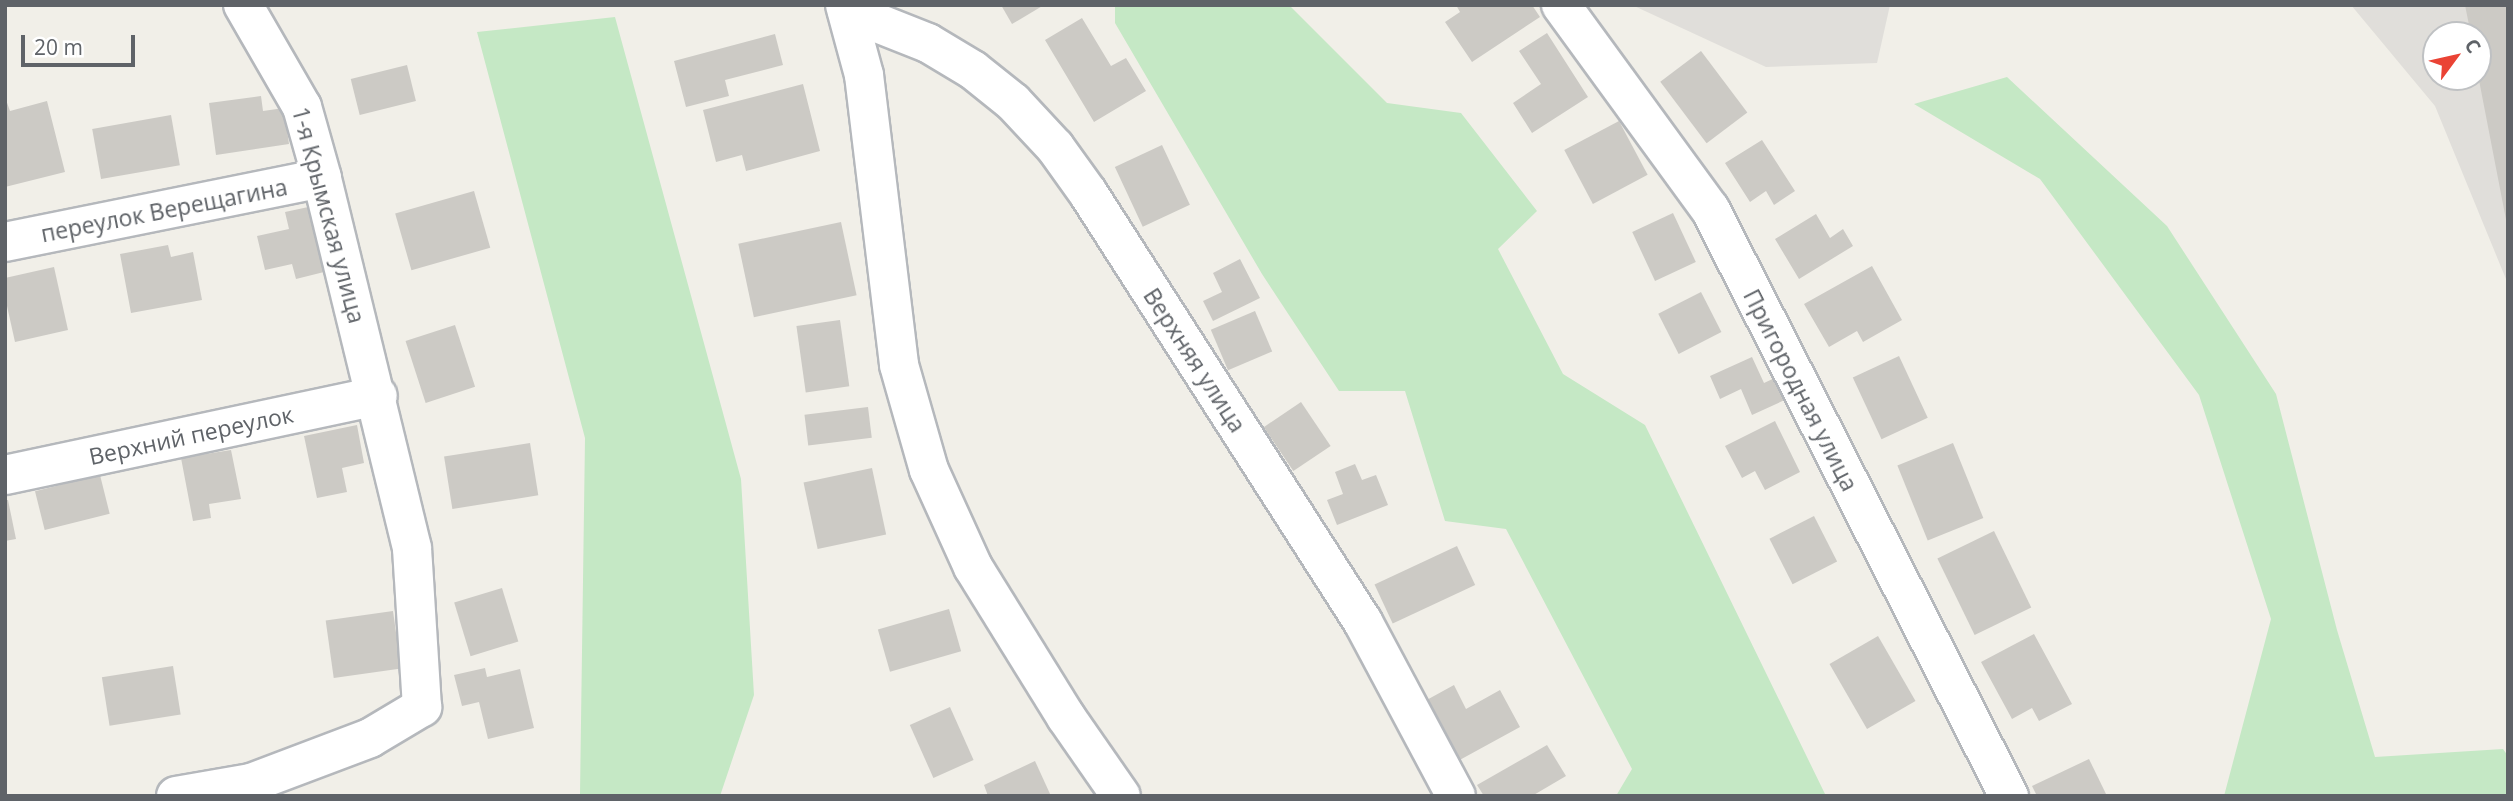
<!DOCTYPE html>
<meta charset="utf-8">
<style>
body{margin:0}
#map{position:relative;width:2513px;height:801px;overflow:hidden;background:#f1efe8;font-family:"Open Sans",sans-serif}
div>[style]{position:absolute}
.industrial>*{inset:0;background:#e0deda}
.green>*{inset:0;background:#c5e8c5}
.building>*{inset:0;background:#cccac5;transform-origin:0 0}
.roads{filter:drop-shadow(2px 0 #b5b8bc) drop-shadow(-2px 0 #b5b8bc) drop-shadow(0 2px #b5b8bc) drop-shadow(0 -2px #b5b8bc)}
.street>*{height:38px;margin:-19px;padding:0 19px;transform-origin:19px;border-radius:19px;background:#fff}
span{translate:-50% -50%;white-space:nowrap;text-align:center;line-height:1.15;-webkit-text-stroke:6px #fff;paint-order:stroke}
.street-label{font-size:23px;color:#5f6368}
.frame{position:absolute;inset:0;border:7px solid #5f6368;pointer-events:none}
.north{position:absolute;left:2422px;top:21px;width:70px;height:70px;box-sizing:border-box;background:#fff;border:2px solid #bfc1c3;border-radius:50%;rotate:57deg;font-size:19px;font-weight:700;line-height:28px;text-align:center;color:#5f6368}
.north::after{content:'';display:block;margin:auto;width:24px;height:32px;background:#ea4335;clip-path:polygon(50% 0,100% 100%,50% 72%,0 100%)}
.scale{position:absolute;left:21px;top:35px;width:114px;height:32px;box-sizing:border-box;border:4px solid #5f6368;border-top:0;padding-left:9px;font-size:21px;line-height:24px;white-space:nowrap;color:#5f6368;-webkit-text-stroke:5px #fff;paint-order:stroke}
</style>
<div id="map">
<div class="industrial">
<i style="clip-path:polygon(1632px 5px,1890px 5px,1877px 63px,1766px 67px)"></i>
<i style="clip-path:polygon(evenodd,2351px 5px,2508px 5px,2508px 284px,2435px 106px,2351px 5px,2436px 35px,2478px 35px,2478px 77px,2436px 77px,2436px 35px)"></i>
</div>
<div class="green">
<i style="clip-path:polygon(1115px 5px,1289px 5px,1387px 103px,1461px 113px,1537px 211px,1498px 249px,1563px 374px,1645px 425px,1826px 796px,1616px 796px,1632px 769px,1506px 529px,1445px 521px,1405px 391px,1339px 391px,1262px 274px,1115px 23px)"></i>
<i style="clip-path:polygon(615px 17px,741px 479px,754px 695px,720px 796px,574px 796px,580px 794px,585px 438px,477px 32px)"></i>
<i style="clip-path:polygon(2007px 77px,2167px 226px,2276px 394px,2337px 630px,2375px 757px,2503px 749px,2508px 756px,2508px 796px,2224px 796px,2271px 619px,2199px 395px,2040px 179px,1914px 104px)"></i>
</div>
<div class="building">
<i style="clip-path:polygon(1001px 5px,1044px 5px,1012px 24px)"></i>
<i style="clip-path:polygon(1456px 5px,1532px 5px,1540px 17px,1472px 62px,1445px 22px,1460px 12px)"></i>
<i style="clip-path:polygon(2465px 5px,2508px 5px,2508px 230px,2478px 75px,2478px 35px,2471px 35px)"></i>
<i style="clip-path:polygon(1082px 18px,1111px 66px,1126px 58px,1146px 91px,1094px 122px,1045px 40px)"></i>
<i style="clip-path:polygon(1547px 33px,1588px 97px,1532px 133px,1513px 103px,1541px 84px,1519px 51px)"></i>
<i style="clip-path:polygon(775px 34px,783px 65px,725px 80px,729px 96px,686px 107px,674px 61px)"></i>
<i style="left:1701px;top:51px;width:77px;height:51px;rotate:53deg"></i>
<i style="left:407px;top:65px;width:37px;height:58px;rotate:76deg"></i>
<i style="clip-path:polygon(803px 84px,820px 151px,746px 171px,742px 155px,716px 162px,703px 110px)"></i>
<i style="clip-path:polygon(261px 96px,263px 111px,284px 108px,289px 144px,216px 155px,209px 103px)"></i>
<i style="clip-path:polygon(5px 97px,10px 111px,47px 101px,65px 172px,5px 187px)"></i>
<i style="left:171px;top:115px;width:51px;height:80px;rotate:80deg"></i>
<i style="left:1619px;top:121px;width:61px;height:62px;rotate:62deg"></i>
<i style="clip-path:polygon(1762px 140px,1795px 191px,1774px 205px,1766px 191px,1750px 202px,1725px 163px)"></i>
<i style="left:1162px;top:145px;width:66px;height:52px;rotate:65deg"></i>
<i style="left:474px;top:191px;width:59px;height:82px;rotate:74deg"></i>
<i style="clip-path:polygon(313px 206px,328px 271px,296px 279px,292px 264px,265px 270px,257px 236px,289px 229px,285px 212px)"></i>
<i style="left:1673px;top:213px;width:54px;height:45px;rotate:65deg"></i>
<i style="clip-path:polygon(1816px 214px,1830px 238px,1843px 229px,1853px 246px,1799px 279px,1775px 239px)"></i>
<i style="left:841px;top:222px;width:75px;height:105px;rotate:78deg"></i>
<i style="clip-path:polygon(168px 245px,171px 257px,193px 252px,202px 300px,131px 313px,120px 254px)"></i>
<i style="clip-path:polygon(1240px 259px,1260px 298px,1213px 321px,1203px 301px,1222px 292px,1213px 273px)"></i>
<i style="clip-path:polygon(1872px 266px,1902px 320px,1863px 342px,1857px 331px,1829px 347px,1804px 304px)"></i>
<i style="clip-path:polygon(54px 267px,68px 330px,15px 342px,5px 297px,5px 278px)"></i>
<i style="left:1701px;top:292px;width:45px;height:48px;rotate:63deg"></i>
<i style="left:1255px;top:311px;width:44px;height:48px;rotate:67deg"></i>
<i style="left:840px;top:320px;width:67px;height:44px;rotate:82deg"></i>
<i style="left:455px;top:325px;width:65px;height:52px;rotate:72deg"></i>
<i style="left:1899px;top:356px;width:68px;height:51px;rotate:65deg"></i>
<i style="clip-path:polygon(1752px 357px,1764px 383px,1779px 376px,1789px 398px,1752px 415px,1741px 389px,1720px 399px,1710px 376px)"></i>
<i style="left:1301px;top:402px;width:53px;height:45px;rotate:56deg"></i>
<i style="left:868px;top:407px;width:31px;height:64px;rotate:83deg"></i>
<i style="clip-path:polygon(1775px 421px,1800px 472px,1765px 490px,1755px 471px,1742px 478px,1725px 446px)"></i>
<i style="clip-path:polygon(357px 425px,364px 463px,342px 468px,347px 492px,317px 498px,304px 436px)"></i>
<i style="left:530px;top:443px;width:53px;height:87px;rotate:81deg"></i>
<i style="left:1953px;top:443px;width:81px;height:60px;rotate:68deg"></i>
<i style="clip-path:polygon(231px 450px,241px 499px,209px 504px,211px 518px,193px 521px,181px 458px)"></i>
<i style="clip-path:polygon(1355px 464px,1362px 480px,1376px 475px,1388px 505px,1337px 525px,1327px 500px,1343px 494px,1335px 472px)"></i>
<i style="left:872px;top:468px;width:68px;height:70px;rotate:78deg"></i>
<i style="left:100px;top:475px;width:40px;height:67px;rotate:76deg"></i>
<i style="clip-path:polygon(5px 500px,8px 500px,16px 539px,5px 541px)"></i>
<i style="left:1814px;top:516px;width:51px;height:50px;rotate:63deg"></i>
<i style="left:1994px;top:531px;width:85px;height:63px;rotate:64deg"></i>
<i style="left:1457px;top:546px;width:43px;height:91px;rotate:65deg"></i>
<i style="left:502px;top:588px;width:56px;height:50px;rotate:73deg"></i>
<i style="left:949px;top:609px;width:44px;height:74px;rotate:74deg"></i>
<i style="left:393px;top:611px;width:58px;height:68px;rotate:82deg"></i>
<i style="clip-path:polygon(2034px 634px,2072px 704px,2039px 721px,2032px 708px,2012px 719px,1981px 662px)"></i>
<i style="left:1878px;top:636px;width:75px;height:56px;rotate:60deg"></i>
<i style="left:173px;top:666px;width:49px;height:72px;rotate:81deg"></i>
<i style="clip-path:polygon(485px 668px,487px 677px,520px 669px,534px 728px,488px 739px,479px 702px,462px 706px,454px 675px)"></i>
<i style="clip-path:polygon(1454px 685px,1466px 709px,1500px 690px,1520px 727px,1456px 762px,1423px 702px)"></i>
<i style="left:950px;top:707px;width:58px;height:44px;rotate:66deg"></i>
<i style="clip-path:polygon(1547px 745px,1566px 776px,1532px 796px,1484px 796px,1477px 785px)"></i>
<i style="clip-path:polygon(2089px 759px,2107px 796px,2037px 796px,2032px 786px)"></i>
<i style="clip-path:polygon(1035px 761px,1051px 796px,988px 796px,984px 785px)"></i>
</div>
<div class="roads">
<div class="street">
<i style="left:845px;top:5px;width:73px;rotate:74.8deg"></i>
<i style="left:864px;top:75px;width:292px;rotate:83.1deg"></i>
<i style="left:899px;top:365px;width:109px;rotate:74.1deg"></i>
<i style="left:929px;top:470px;width:107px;rotate:65.6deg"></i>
<i style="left:973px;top:567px;width:176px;rotate:58.2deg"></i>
<i style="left:1066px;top:717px;width:96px;rotate:55.2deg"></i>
<i style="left:1561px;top:5px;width:253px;rotate:53.9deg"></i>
<i style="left:1710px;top:209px;width:659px;rotate:63.01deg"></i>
<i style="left:847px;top:11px;width:87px;rotate:21.6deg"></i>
<i style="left:928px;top:43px;width:52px;rotate:31deg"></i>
<i style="left:973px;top:70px;width:51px;rotate:38.7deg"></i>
<i style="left:1013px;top:102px;width:62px;rotate:47deg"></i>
<i style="left:1055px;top:147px;width:57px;rotate:54.3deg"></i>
<i style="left:1088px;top:193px;width:510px;rotate:57.34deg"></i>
<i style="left:1363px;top:622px;width:197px;rotate:61.9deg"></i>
<i style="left:5px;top:242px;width:323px;rotate:-11.4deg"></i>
<i style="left:5px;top:475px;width:381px;rotate:-12deg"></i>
<i style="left:176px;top:796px;width:76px;rotate:-9.8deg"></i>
<i style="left:251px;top:783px;width:127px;rotate:-20.7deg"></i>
<i style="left:370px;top:738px;width:61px;rotate:-30.8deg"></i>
<i style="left:422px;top:707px;width:159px;rotate:-93.6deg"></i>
<i style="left:412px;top:548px;width:381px;rotate:-103.7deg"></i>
<i style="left:322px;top:178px;width:74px;rotate:-105.7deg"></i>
<i style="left:302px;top:107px;width:118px;rotate:-120deg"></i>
</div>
</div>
<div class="street-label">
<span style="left:164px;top:210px;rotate:-11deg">переулок Верещагина</span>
<span style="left:329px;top:215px;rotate:75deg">1-я Крымская улица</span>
<span style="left:1195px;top:360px;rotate:57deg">Верхняя улица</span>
<span style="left:1801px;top:390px;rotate:63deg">Пригородная улица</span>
<span style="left:191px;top:435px;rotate:-12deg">Верхний переулок</span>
</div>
<div class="frame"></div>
<div class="north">С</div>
<div class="scale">20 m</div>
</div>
